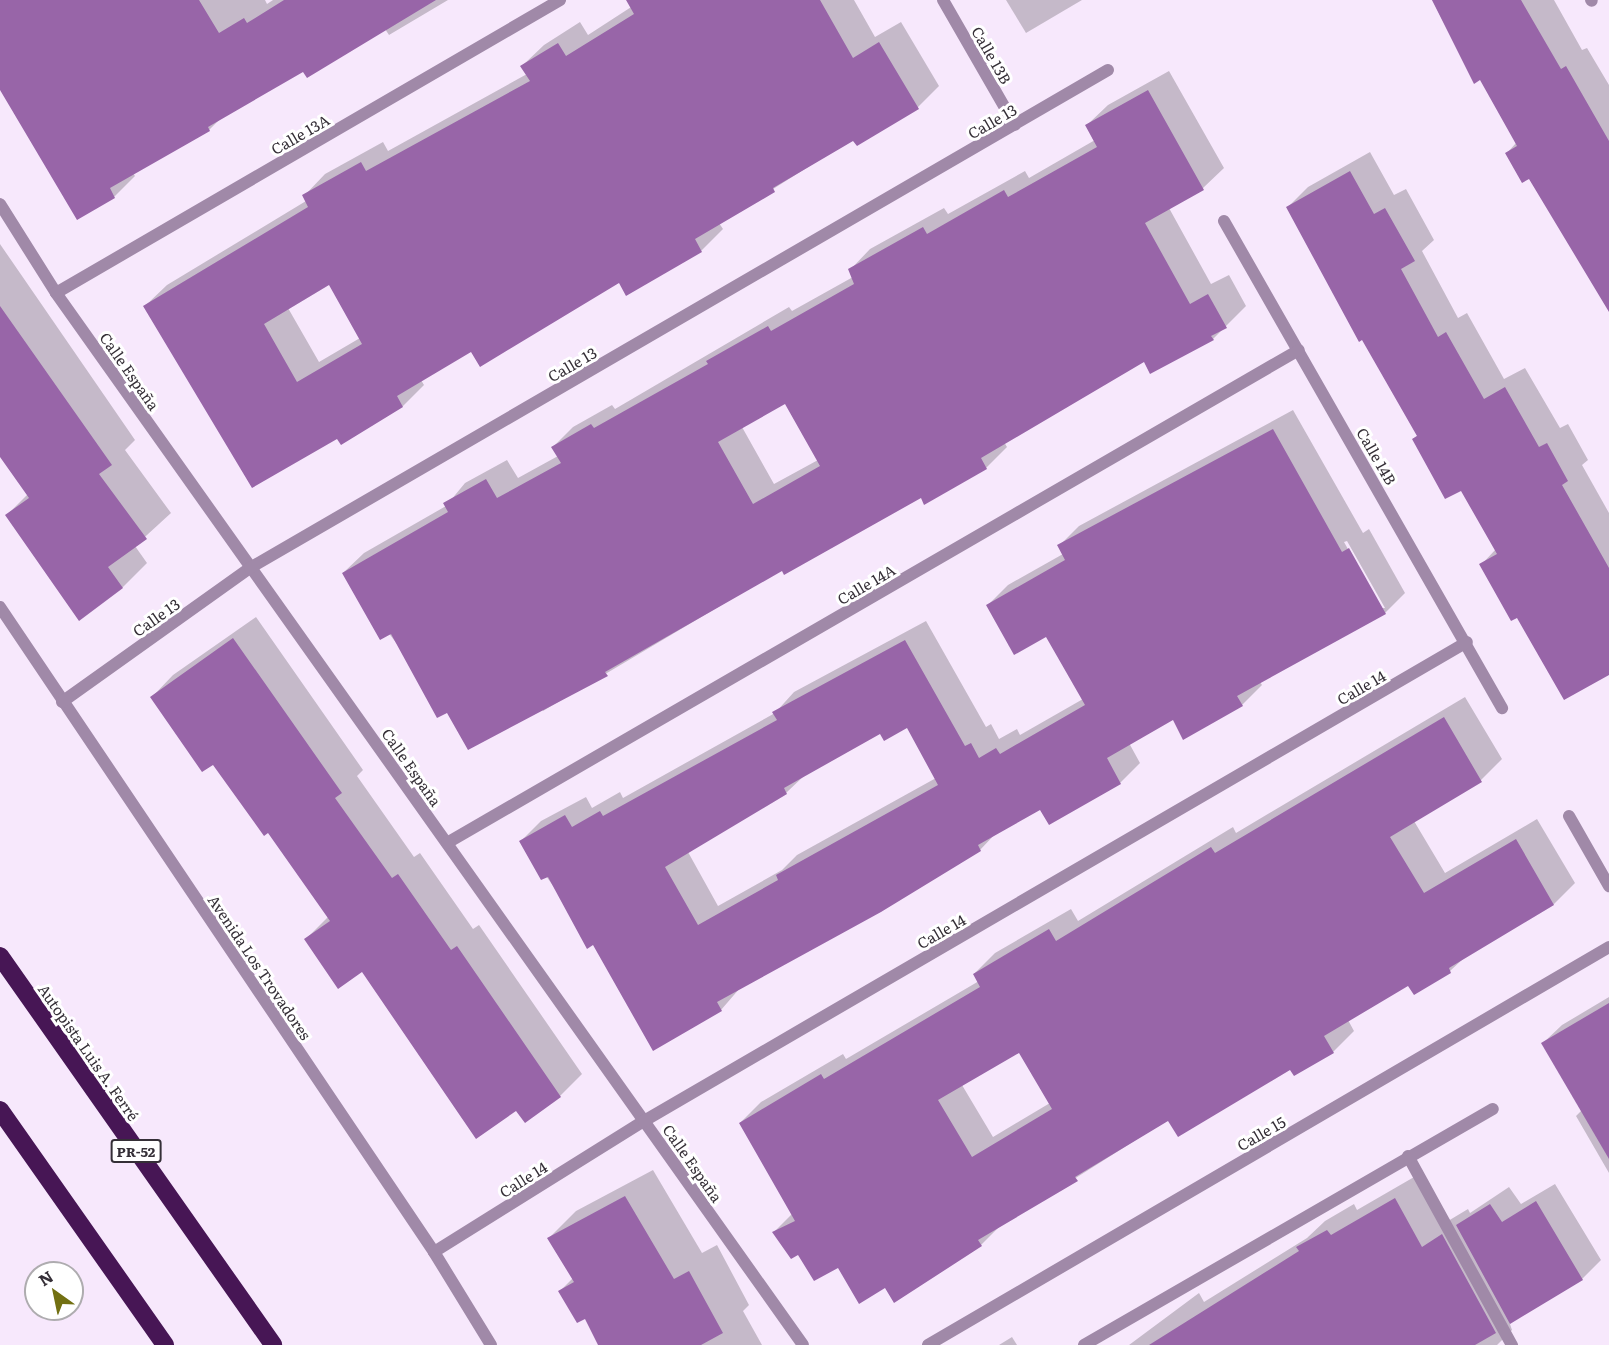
<!DOCTYPE html>
<meta charset="utf-8">
<style>
body{margin:0}
#map{position:relative;width:1609px;height:1345px;overflow:hidden;background:#f7e8fc;font-family:Literata,serif}
div>[style]{position:absolute}
.shadow>*{inset:0;background:#0003}
.building>*{inset:0;background:#9865a8}
.lane>*{height:12px;margin:-6px;padding:0 6px;transform-origin:6px;border-radius:6px;background:#a089a8}
.street>*{height:12px;margin:-6px;padding:0 6px;transform-origin:6px;border-radius:6px;background:#a089a8}
.highway>*{height:18px;margin:-9px;padding:0 9px;transform-origin:9px;border-radius:9px;background:#471655}
span{translate:-50% -50%;white-space:nowrap;text-align:center;line-height:1.15;-webkit-text-stroke:6px #fff;paint-order:stroke}
.shield-label span{padding:2px 4px;background:#fff;border:2px solid;border-radius:4px;-webkit-text-stroke-width:0}
.shield-label{font-size:14px;color:#352f37;font-weight:700}
.street-label{font-size:15px;color:#352f37}
.north{position:absolute;left:24px;top:1261px;width:60px;height:60px;box-sizing:border-box;background:#fff;border:2px solid #aeacaf;border-radius:50%;rotate:327deg;font-size:16px;font-weight:700;line-height:24px;text-align:center;color:#352f37}
.north::after{content:'';display:block;margin:auto;width:21px;height:27px;background:#727012;clip-path:polygon(50% 0,100% 100%,50% 72%,0 100%)}
</style>
<div id="map">
<div class="shadow">
<i style="clip-path:polygon(0 0,265px 0,267px 4px,273px 0,448px 0,389px 35px,385px 29px,304px 70px,221px 118px,209px 130px,133px 173px,135px 176px,114px 197px,77px 218px,0 87px)"></i>
<i style="clip-path:polygon(evenodd,642px 0,854px 0,875px 37px,901px 22px,939px 86px,918px 107px,854px 138px,719px 223px,723px 229px,701px 251px,626px 294px,620px 281px,472px 350px,421px 380px,424px 385px,403px 406px,338px 437px,145px 306px,167px 285px,306px 201px,304px 196px,325px 174px,383px 142px,388px 151px,527px 74px,522px 66px,544px 45px,580px 22px,588px 35px,642px 0,329px 283px,360px 338px,319px 362px,288px 308px,329px 283px)"></i>
<i style="clip-path:polygon(1006px 0,1082px 0,1026px 33px)"></i>
<i style="clip-path:polygon(1432px 0,1554px 0,1582px 50px,1587px 48px,1609px 85px,1609px 309px,1530px 177px,1507px 153px,1516px 143px,1481px 78px,1475px 82px)"></i>
<i style="clip-path:polygon(evenodd,1169px 71px,1224px 168px,1203px 188px,1169px 208px,1211px 284px,1229px 275px,1246px 306px,1213px 339px,1144px 360px,1004px 442px,1007px 447px,986px 468px,925px 503px,921px 496px,782px 569px,543px 711px,541px 707px,448px 711px,343px 573px,364px 553px,446px 506px,465px 483px,507px 460px,518px 478px,558px 456px,553px 447px,573px 427px,612px 405px,615px 409px,789px 307px,792px 311px,853px 277px,850px 270px,870px 249px,944px 208px,948px 214px,1025px 171px,1029px 178px,1095px 140px,1087px 125px,1108px 105px,1169px 71px,786px 402px,818px 460px,774px 484px,742px 427px,786px 402px)"></i>
<i style="clip-path:polygon(1370px 152px,1394px 195px,1406px 189px,1434px 240px,1422px 251px,1458px 318px,1467px 313px,1504px 379px,1525px 368px,1560px 428px,1568px 424px,1588px 460px,1582px 465px,1609px 513px,1609px 673px,1517px 616px,1481px 565px,1496px 549px,1462px 489px,1413px 439px,1418px 435px,1288px 207px,1308px 187px)"></i>
<i style="clip-path:polygon(0 244px,135px 440px,125px 450px,171px 513px,135px 546px,147px 563px,123px 587px,80px 619px,7px 515px,28px 494px,0 454px)"></i>
<i style="clip-path:polygon(evenodd,1293px 410px,1363px 533px,1369px 529px,1405px 593px,1385px 613px,1260px 682px,1262px 685px,1242px 705px,1174px 718px,1129px 743px,1140px 763px,1120px 783px,1050px 823px,1041px 808px,998px 831px,980px 850px,740px 988px,721px 1010px,594px 943px,521px 841px,541px 821px,586px 797px,592px 808px,620px 792px,623px 798px,775px 713px,794px 692px,926px 621px,986px 727px,991px 724px,999px 739px,1017px 729px,1020px 735px,1083px 699px,1047px 635px,988px 605px,1008px 585px,1063px 554px,1059px 546px,1079px 526px,1293px 410px,1347px 541px,1385px 608px,1381px 608px,1344px 542px,1347px 541px,1293px 410px,907px 726px,936px 778px,797px 855px,782px 870px,718px 906px,688px 852px,786px 793px,806px 774px,880px 732px,907px 726px)"></i>
<i style="clip-path:polygon(256px 617px,363px 770px,357px 776px,414px 857px,420px 853px,473px 929px,479px 925px,582px 1074px,560px 1096px,517px 1109px,362px 970px,306px 939px,329px 916px,269px 831px,214px 763px,152px 697px,173px 675px)"></i>
<i style="clip-path:polygon(evenodd,1465px 697px,1502px 759px,1481px 780px,1414px 821px,1445px 873px,1537px 819px,1575px 883px,1554px 904px,1464px 958px,1450px 971px,1409px 984px,1348px 1020px,1354px 1031px,1333px 1052px,1169px 1119px,1000px 1226px,981px 1245px,886px 1286px,799px 1253px,774px 1232px,793px 1213px,740px 1123px,761px 1102px,843px 1054px,846px 1059px,979px 981px,974px 974px,995px 953px,1071px 909px,1078px 921px,1233px 827px,1236px 833px,1465px 697px,1020px 1051px,1050px 1103px,993px 1137px,962px 1085px,1020px 1051px)"></i>
<i style="clip-path:polygon(1609px 997px,1609px 1173px,1576px 1116px,1582px 1110px,1543px 1043px,1562px 1025px)"></i>
<i style="clip-path:polygon(653px 1170px,702px 1253px,717px 1245px,749px 1305px,743px 1311px,762px 1345px,600px 1345px,586px 1317px,560px 1291px,573px 1278px,549px 1238px,576px 1211px)"></i>
<i style="clip-path:polygon(1421px 1173px,1448px 1221px,1468px 1209px,1470px 1213px,1509px 1187px,1521px 1204px,1555px 1184px,1601px 1260px,1582px 1279px,1510px 1322px,1508px 1318px,1512px 1330px,1497px 1345px,1129px 1345px,1199px 1293px,1204px 1302px,1307px 1238px,1325px 1221px,1354px 1204px,1357px 1210px)"></i>
<i style="clip-path:polygon(1012px 1337px,1017px 1345px,999px 1345px)"></i>
</div>
<div class="building">
<i style="clip-path:polygon(0 0,199px 0,219px 33px,244px 18px,247px 23px,284px 0,436px 0,307px 78px,303px 72px,208px 127px,210px 131px,110px 188px,115px 198px,77px 220px,0 90px)"></i>
<i style="clip-path:polygon(evenodd,626px 0,820px 0,853px 58px,879px 42px,919px 109px,857px 146px,853px 141px,773px 188px,775px 192px,695px 239px,702px 252px,626px 296px,619px 283px,480px 367px,471px 352px,397px 396px,403px 407px,341px 445px,337px 439px,252px 488px,143px 306px,308px 207px,302px 195px,361px 162px,366px 171px,530px 81px,520px 66px,558px 43px,566px 56px,634px 14px,626px 0,329px 285px,362px 344px,297px 382px,264px 324px,329px 285px)"></i>
<i style="clip-path:polygon(1432px 0,1521px 0,1561px 69px,1566px 66px,1609px 141px,1609px 312px,1529px 179px,1522px 183px,1505px 153px,1517px 146px,1480px 80px,1474px 84px)"></i>
<i style="clip-path:polygon(evenodd,1148px 90px,1204px 190px,1145px 223px,1190px 304px,1208px 294px,1227px 328px,1211px 336px,1214px 340px,1150px 374px,1144px 362px,981px 458px,987px 469px,924px 505px,921px 498px,784px 575px,782px 571px,605px 672px,608px 676px,468px 750px,447px 713px,437px 718px,391px 634px,380px 640px,342px 573px,448px 512px,443px 503px,486px 479px,497px 498px,561px 463px,551px 447px,591px 424px,594px 428px,708px 364px,706px 361px,768px 326px,771px 331px,854px 284px,848px 269px,923px 227px,927px 234px,1004px 190px,1008px 197px,1097px 147px,1085px 125px,1148px 90px,785px 404px,820px 466px,753px 504px,718px 442px,785px 404px)"></i>
<i style="clip-path:polygon(1350px 171px,1374px 214px,1385px 208px,1415px 261px,1401px 269px,1438px 337px,1446px 332px,1484px 399px,1505px 387px,1539px 447px,1547px 443px,1568px 481px,1562px 485px,1609px 568px,1609px 675px,1564px 700px,1517px 618px,1511px 621px,1479px 564px,1497px 554px,1461px 491px,1445px 499px,1412px 439px,1417px 436px,1362px 340px,1359px 342px,1286px 207px)"></i>
<i style="clip-path:polygon(0 306px,112px 465px,99px 474px,147px 539px,108px 567px,123px 588px,79px 621px,5px 515px,29px 498px,0 457px)"></i>
<i style="clip-path:polygon(evenodd,1273px 429px,1342px 552px,1349px 548px,1386px 614px,1237px 696px,1243px 706px,1183px 740px,1173px 720px,1107px 758px,1121px 784px,1049px 825px,1040px 810px,978px 845px,981px 851px,881px 912px,717px 1002px,722px 1011px,653px 1051px,593px 945px,587px 949px,548px 877px,541px 880px,519px 841px,565px 815px,572px 827px,600px 811px,603px 816px,777px 720px,772px 712px,905px 640px,965px 746px,971px 743px,979px 758px,996px 748px,1000px 754px,1085px 705px,1046px 637px,1014px 655px,986px 605px,1065px 560px,1057px 545px,1273px 429px,907px 728px,938px 785px,776px 875px,778px 880px,698px 925px,665px 867px,787px 794px,784px 788px,880px 734px,884px 741px,907px 728px)"></i>
<i style="clip-path:polygon(233px 638px,342px 793px,335px 798px,392px 878px,398px 874px,451px 950px,457px 946px,561px 1097px,525px 1123px,516px 1111px,476px 1139px,362px 972px,338px 989px,304px 939px,330px 921px,268px 833px,264px 836px,213px 765px,202px 772px,150px 697px)"></i>
<i style="clip-path:polygon(evenodd,1444px 717px,1482px 782px,1390px 837px,1424px 893px,1516px 839px,1554px 905px,1449px 968px,1451px 973px,1414px 995px,1408px 986px,1324px 1036px,1334px 1053px,1294px 1076px,1290px 1070px,1178px 1137px,1168px 1121px,1075px 1177px,1078px 1181px,978px 1240px,982px 1246px,894px 1303px,885px 1288px,859px 1304px,838px 1268px,814px 1281px,798px 1255px,791px 1259px,772px 1232px,795px 1221px,739px 1123px,821px 1074px,824px 1079px,980px 987px,973px 974px,1049px 929px,1056px 941px,1211px 847px,1215px 853px,1444px 717px,1019px 1053px,1052px 1109px,972px 1157px,938px 1100px,1019px 1053px)"></i>
<i style="clip-path:polygon(1609px 1003px,1609px 1159px,1541px 1043px)"></i>
<i style="clip-path:polygon(625px 1196px,674px 1279px,689px 1271px,723px 1333px,701px 1345px,598px 1345px,585px 1319px,577px 1323px,558px 1291px,574px 1282px,547px 1238px)"></i>
<i style="clip-path:polygon(1395px 1198px,1422px 1247px,1442px 1234px,1496px 1333px,1475px 1345px,1149px 1345px,1299px 1251px,1296px 1247px,1327px 1230px,1331px 1235px)"></i>
<i style="clip-path:polygon(1536px 1201px,1583px 1280px,1510px 1324px,1456px 1225px,1490px 1204px,1502px 1222px)"></i>
</div>
<div class="lane">
<i style="left:1408px;top:1156px;width:216px;rotate:61.2deg"></i>
<i style="left:1084px;top:1345px;width:472px;rotate:-30deg"></i>
</div>
<div class="street">
<i style="left:943px;top:0;width:144px;rotate:60.1deg"></i>
<i style="left:1591px;top:0;width:1px;rotate:45deg"></i>
<i style="left:0;top:204px;width:105px;rotate:57.8deg"></i>
<i style="left:56px;top:293px;width:1290px;rotate:54.62deg"></i>
<i style="left:1224px;top:221px;width:561px;rotate:60.28deg"></i>
<i style="left:56px;top:293px;width:583px;rotate:-30.17deg"></i>
<i style="left:0;top:607px;width:777px;rotate:56.06deg"></i>
<i style="left:434px;top:1252px;width:109px;rotate:58.5deg"></i>
<i style="left:62px;top:702px;width:231px;rotate:-35.5deg"></i>
<i style="left:250px;top:568px;width:992px;rotate:-30.13deg"></i>
<i style="left:1569px;top:816px;width:81px;rotate:60.3deg"></i>
<i style="left:447px;top:843px;width:984px;rotate:-30.06deg"></i>
<i style="left:434px;top:1252px;width:248px;rotate:-32deg"></i>
<i style="left:644px;top:1121px;width:952px;rotate:-30.2deg"></i>
<i style="left:928px;top:1345px;width:789px;rotate:-30.3deg"></i>
</div>
<div class="highway">
<i style="left:0;top:956px;width:475px;rotate:54.9deg"></i>
<i style="left:0;top:1110px;width:287px;rotate:54.9deg"></i>
</div>
<div class="shield-label">
<span style="left:136px;top:1151px">PR-52</span>
</div>
<div class="street-label">
<span style="left:992px;top:55px;rotate:60deg">Calle 13B</span>
<span style="left:992px;top:121px;rotate:-30deg">Calle 13</span>
<span style="left:300px;top:134px;rotate:-30deg">Calle 13A</span>
<span style="left:572px;top:364px;rotate:-30deg">Calle 13</span>
<span style="left:130px;top:371px;rotate:55deg">Calle España</span>
<span style="left:1377px;top:456px;rotate:60deg">Calle 14B</span>
<span style="left:866px;top:584px;rotate:-30deg">Calle 14A</span>
<span style="left:156px;top:617px;rotate:-35deg">Calle 13</span>
<span style="left:1361px;top:687px;rotate:-30deg">Calle 14</span>
<span style="left:412px;top:767px;rotate:55deg">Calle España</span>
<span style="left:941px;top:931px;rotate:-30deg">Calle 14</span>
<span style="left:260px;top:967px;rotate:56deg">Avenida Los Trovadores</span>
<span style="left:89px;top:1052px;rotate:55deg">Autopista Luis A. Ferré</span>
<span style="left:1261px;top:1133px;rotate:-30deg">Calle 15</span>
<span style="left:693px;top:1163px;rotate:55deg">Calle España</span>
<span style="left:523px;top:1179px;rotate:-32deg">Calle 14</span>
</div>
<div class="north">N</div>
</div>
